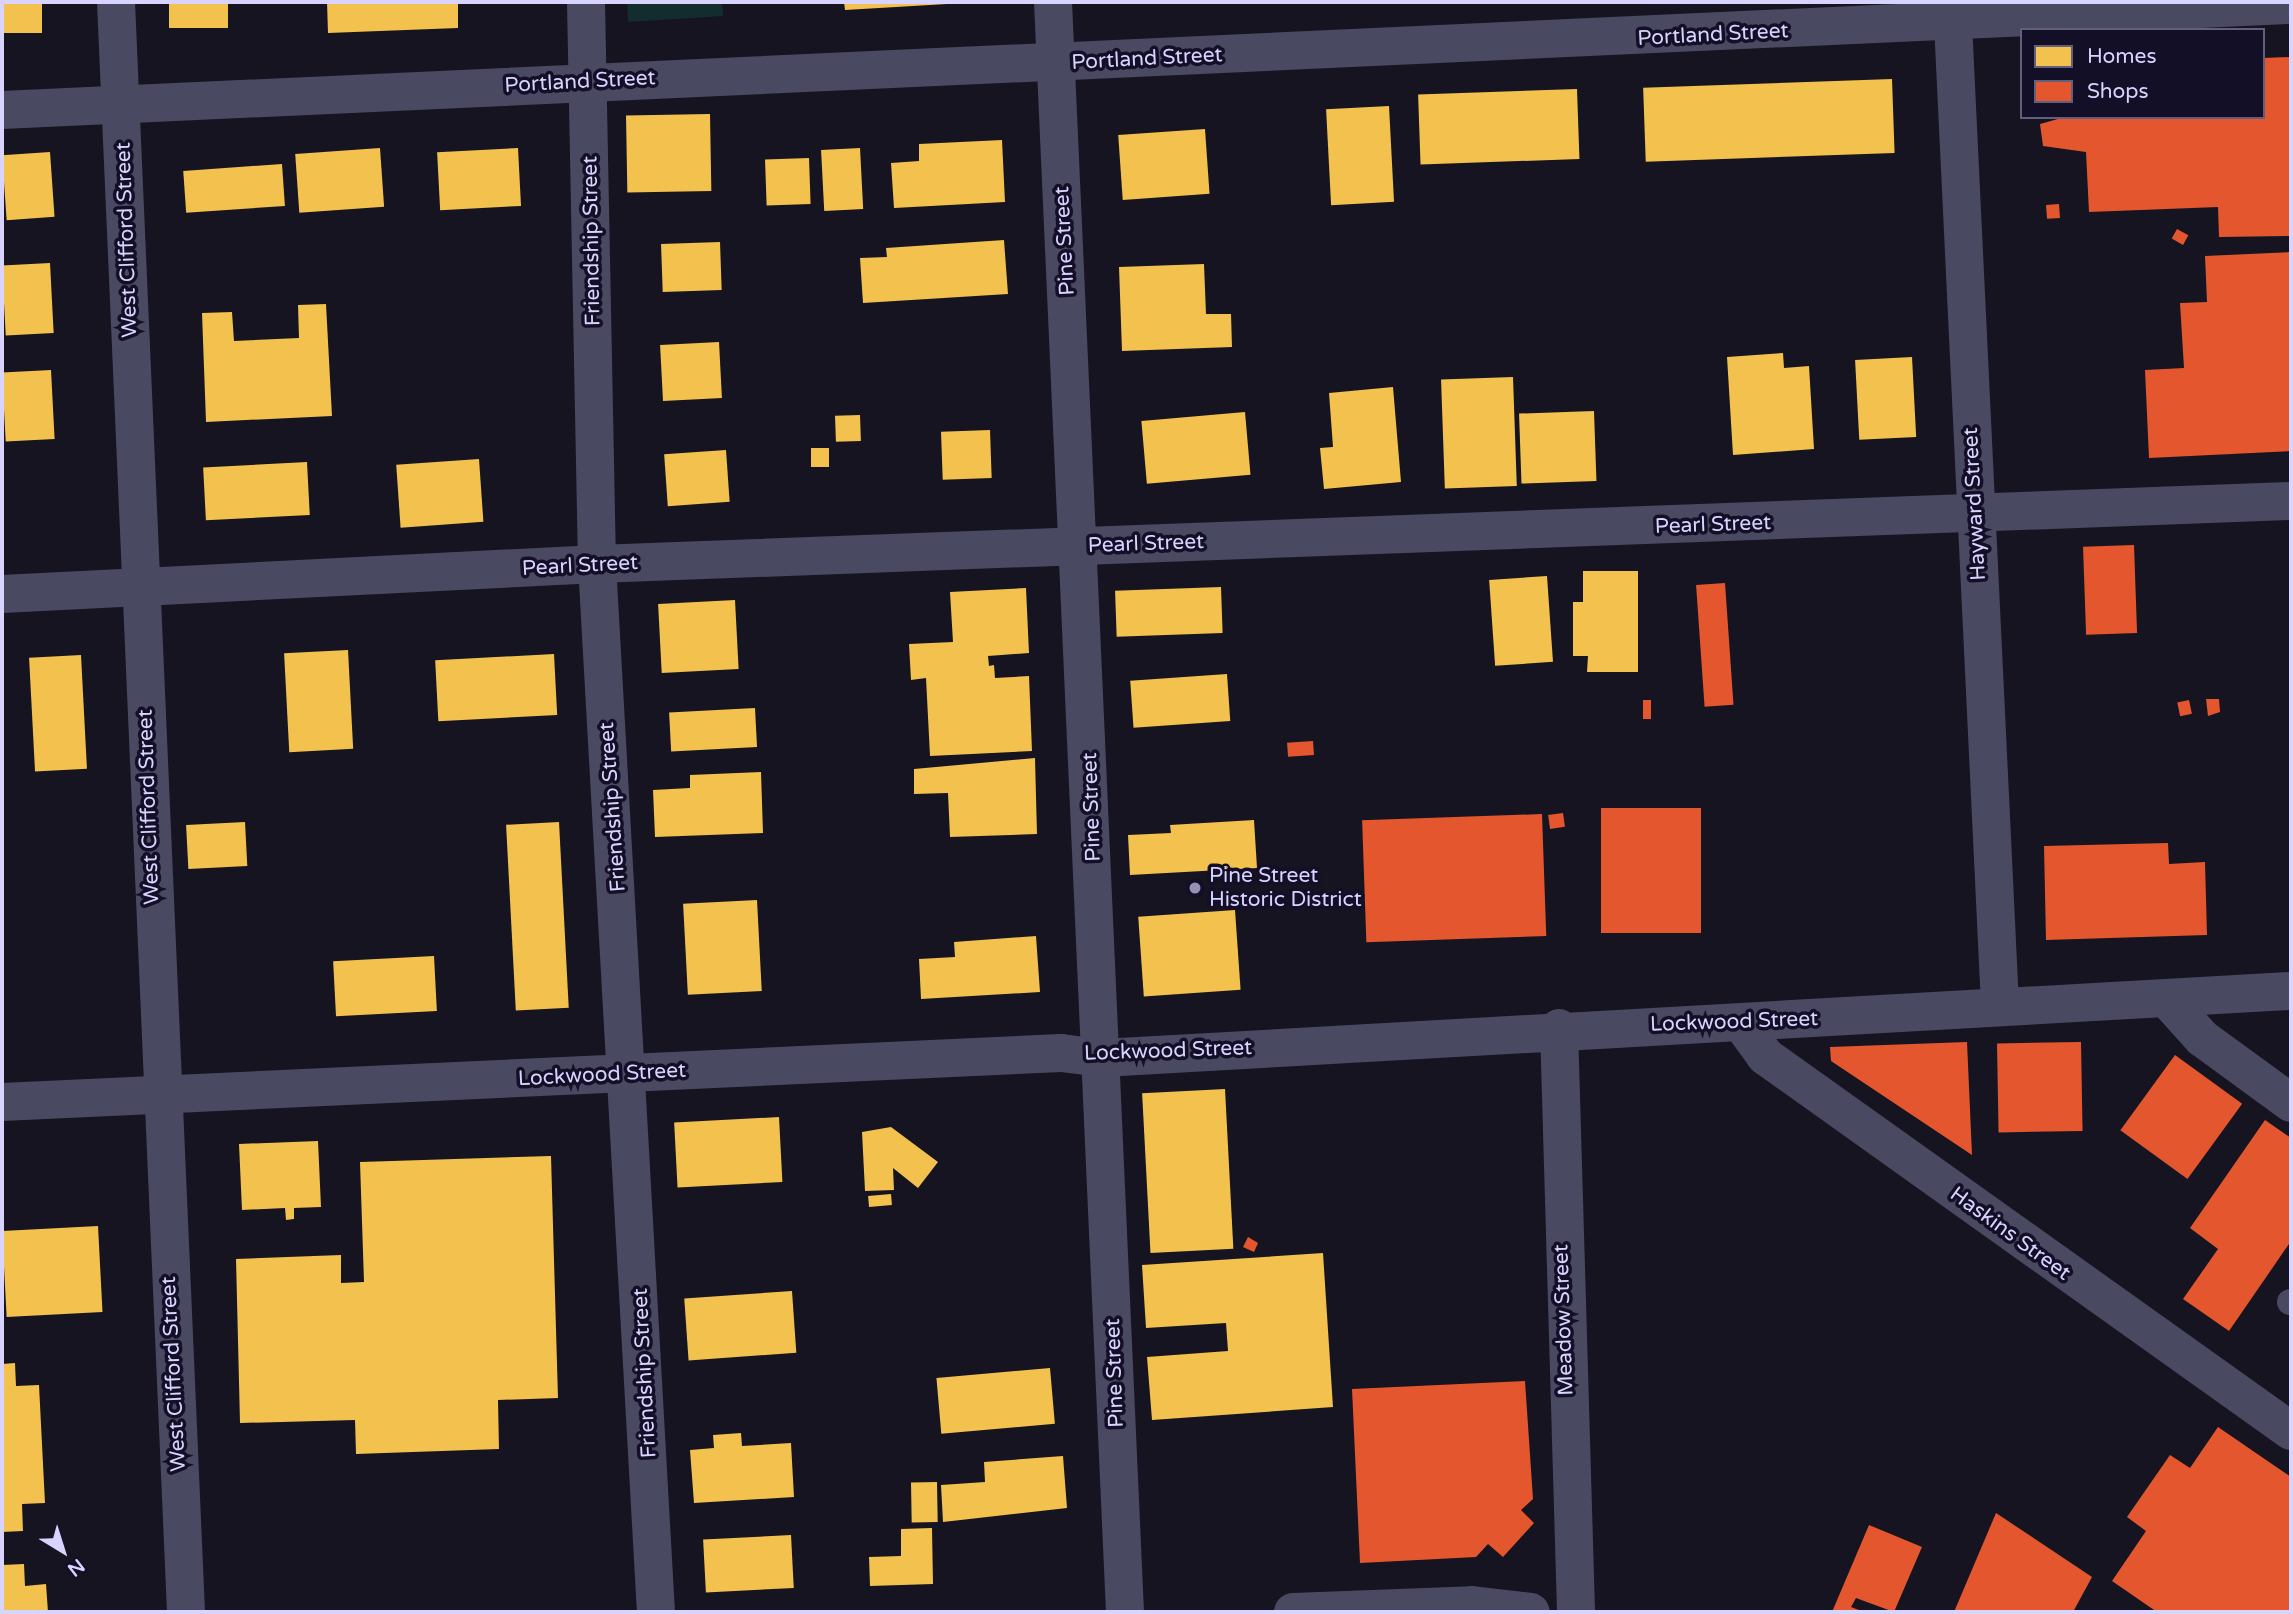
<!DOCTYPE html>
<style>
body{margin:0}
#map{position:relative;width:2293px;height:1614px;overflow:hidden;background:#161421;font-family:"Varela Round",sans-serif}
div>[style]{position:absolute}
.green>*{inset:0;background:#132c2d}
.homes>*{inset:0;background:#f2c14e;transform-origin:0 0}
.shops>*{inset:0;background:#e4572e;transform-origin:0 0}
.service>*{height:26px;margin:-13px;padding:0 13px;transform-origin:13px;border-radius:13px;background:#4a4962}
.minor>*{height:38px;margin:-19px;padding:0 19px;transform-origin:19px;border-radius:19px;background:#4a4962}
.tertiary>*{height:38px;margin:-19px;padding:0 19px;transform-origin:19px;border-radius:19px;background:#4a4962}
.dots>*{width:19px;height:19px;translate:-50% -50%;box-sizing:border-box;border:4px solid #130f26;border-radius:50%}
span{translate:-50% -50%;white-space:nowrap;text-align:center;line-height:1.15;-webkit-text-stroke:7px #130f26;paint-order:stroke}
.street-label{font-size:21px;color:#d9d4ff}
.poi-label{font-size:21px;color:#d9d4ff}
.left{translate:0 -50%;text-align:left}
.frame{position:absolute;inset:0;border:4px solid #d9d4ff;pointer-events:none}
.legend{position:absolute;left:2020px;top:28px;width:245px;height:91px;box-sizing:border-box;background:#130f26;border:2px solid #625e7d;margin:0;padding:9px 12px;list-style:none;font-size:21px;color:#d9d4ff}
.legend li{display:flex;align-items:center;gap:14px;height:35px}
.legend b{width:35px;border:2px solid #625e7d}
.north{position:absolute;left:28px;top:1516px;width:70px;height:70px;-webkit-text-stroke:5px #130f26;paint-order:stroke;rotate:142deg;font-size:19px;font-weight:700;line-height:28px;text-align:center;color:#d9d4ff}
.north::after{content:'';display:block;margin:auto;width:24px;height:32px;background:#d9d4ff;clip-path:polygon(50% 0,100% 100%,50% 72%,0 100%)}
</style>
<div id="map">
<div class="green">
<i style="clip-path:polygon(627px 2px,722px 2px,723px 16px,628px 22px)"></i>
</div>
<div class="homes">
<i style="left:2px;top:2px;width:40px;height:31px"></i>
<i style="left:169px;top:2px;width:59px;height:26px"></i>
<i style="clip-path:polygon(327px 2px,458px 2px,458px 28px,328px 33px)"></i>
<i style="clip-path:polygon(844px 2px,947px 2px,947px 4px,845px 10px)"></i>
<i style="left:1892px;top:79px;width:74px;height:249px;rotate:88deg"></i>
<i style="left:1577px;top:89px;width:70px;height:159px;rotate:88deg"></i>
<i style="left:1389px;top:106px;width:96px;height:63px;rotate:87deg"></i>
<i style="left:710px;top:114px;width:77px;height:84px;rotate:89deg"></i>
<i style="left:1205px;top:129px;width:65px;height:87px;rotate:86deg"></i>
<i style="clip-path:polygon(1002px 140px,1005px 202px,894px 208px,891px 163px,919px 161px,919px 144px)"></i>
<i style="left:380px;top:148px;width:59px;height:85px;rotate:86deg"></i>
<i style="left:518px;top:148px;width:58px;height:81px;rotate:87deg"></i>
<i style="left:860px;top:148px;width:61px;height:39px;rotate:87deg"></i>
<i style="left:50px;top:152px;width:65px;height:48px;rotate:86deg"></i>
<i style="left:809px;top:158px;width:46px;height:44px;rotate:88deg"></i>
<i style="left:282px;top:164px;width:42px;height:99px;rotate:86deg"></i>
<i style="clip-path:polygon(1004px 240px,1008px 294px,863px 303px,860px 258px,887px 257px,886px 248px)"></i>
<i style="left:720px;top:242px;width:48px;height:59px;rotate:88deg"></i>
<i style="left:50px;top:263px;width:70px;height:48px;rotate:87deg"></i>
<i style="clip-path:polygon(1204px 264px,1206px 314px,1231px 314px,1232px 347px,1122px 351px,1119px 267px)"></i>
<i style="clip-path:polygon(326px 304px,332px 416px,206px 422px,202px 313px,232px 312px,234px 341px,299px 338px,298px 305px)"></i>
<i style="left:719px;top:342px;width:56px;height:59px;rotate:87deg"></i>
<i style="clip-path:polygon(1783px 353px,1784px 368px,1809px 366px,1814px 449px,1733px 455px,1727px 357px)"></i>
<i style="left:1912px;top:357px;width:80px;height:57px;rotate:87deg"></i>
<i style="left:51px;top:370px;width:69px;height:49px;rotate:87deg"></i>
<i style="left:1513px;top:377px;width:109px;height:72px;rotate:88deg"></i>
<i style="clip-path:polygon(1393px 387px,1401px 482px,1324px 489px,1320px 448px,1333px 447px,1329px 393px)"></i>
<i style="left:1594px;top:411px;width:70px;height:75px;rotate:88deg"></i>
<i style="left:1245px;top:412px;width:63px;height:104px;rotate:85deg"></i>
<i style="left:860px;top:415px;width:26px;height:25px;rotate:88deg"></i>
<i style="left:990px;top:430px;width:48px;height:49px;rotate:88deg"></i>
<i style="left:829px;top:448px;width:19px;height:18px;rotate:90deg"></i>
<i style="left:726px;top:450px;width:52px;height:62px;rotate:86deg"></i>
<i style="left:479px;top:459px;width:63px;height:83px;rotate:86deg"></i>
<i style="left:307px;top:462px;width:53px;height:104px;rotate:87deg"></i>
<i style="clip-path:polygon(1583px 571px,1638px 571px,1638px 672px,1587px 672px,1588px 656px,1573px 656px,1573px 602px,1583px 602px)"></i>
<i style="left:1547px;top:576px;width:86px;height:58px;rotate:86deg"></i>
<i style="left:1221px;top:587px;width:46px;height:106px;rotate:88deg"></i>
<i style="clip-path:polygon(1026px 588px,1029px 653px,988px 656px,989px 666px,994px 665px,995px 678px,1029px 676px,1032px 751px,930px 756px,926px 678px,911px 680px,909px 644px,953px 642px,950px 592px)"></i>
<i style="left:735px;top:600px;width:69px;height:77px;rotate:87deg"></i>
<i style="left:348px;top:650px;width:99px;height:64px;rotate:87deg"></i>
<i style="left:554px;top:654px;width:61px;height:119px;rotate:87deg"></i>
<i style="left:81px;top:655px;width:114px;height:52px;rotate:87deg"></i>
<i style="left:1227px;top:674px;width:47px;height:97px;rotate:86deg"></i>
<i style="left:755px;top:708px;width:39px;height:86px;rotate:87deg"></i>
<i style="clip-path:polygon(1035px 758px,1037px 834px,950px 837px,948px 793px,914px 794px,914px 769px)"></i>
<i style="clip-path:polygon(761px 772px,763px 833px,655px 837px,653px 790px,690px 788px,690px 775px)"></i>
<i style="clip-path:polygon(1254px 820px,1257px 868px,1130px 875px,1128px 835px,1171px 833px,1170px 825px)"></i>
<i style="left:245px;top:822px;width:44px;height:59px;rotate:87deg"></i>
<i style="left:559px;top:822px;width:186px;height:53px;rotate:87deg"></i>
<i style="left:757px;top:900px;width:91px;height:74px;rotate:87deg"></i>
<i style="left:1235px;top:910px;width:80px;height:97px;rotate:86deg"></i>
<i style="clip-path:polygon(1036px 936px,1040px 992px,921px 999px,919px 959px,955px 957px,954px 942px)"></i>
<i style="left:434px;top:956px;width:55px;height:101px;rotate:87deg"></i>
<i style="left:1225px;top:1089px;width:160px;height:83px;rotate:87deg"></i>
<i style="left:779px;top:1117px;width:65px;height:105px;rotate:87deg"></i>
<i style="clip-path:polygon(891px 1127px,938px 1162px,918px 1188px,893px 1168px,894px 1190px,865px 1191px,862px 1132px)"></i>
<i style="clip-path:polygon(318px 1141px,321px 1207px,294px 1208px,294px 1219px,286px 1220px,285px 1208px,242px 1210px,239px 1144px)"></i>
<i style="clip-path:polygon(551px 1156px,558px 1398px,498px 1400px,499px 1449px,356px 1454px,355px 1420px,240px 1423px,236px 1259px,341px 1255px,341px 1283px,364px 1282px,360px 1162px)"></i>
<i style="left:891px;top:1194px;width:11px;height:23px;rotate:85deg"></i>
<i style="left:98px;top:1226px;width:86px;height:96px;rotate:87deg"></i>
<i style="clip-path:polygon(1323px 1253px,1333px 1407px,1152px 1420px,1147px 1357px,1228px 1351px,1226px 1323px,1146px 1328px,1142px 1265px)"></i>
<i style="left:792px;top:1291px;width:62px;height:108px;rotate:86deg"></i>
<i style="clip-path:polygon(15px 1363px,16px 1386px,39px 1385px,45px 1503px,22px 1504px,23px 1531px,2px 1532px,2px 1364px)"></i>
<i style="left:1050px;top:1368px;width:56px;height:114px;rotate:85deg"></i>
<i style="clip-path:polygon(741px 1433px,742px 1446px,791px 1443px,794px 1497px,694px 1503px,690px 1450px,714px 1448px,713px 1435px)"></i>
<i style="clip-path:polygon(1063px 1456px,1067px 1508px,943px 1522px,941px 1485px,985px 1482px,984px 1462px)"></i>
<i style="left:937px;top:1482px;width:40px;height:26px;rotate:89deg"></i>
<i style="clip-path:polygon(932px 1528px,933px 1584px,870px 1586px,869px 1557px,901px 1556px,901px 1529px)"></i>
<i style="left:791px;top:1535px;width:53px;height:88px;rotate:87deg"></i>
<i style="clip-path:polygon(24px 1564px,25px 1586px,46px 1584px,48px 1612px,2px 1612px,2px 1565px)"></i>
</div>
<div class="shops">
<i style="clip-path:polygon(2291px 57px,2291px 236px,2219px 237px,2218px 207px,2089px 212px,2086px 152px,2043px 146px,2040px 124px,2065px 117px,2263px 117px,2263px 58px)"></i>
<i style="left:2059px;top:204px;width:14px;height:13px;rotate:86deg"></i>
<i style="left:2177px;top:229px;width:13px;height:11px;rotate:29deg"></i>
<i style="clip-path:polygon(2291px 252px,2291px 451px,2149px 458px,2145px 370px,2184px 368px,2180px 303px,2207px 302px,2205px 256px)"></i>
<i style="left:2134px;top:545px;width:88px;height:51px;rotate:88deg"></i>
<i style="left:1725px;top:583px;width:122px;height:29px;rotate:86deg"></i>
<i style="clip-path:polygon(2206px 699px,2219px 699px,2220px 712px,2208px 716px)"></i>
<i style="left:1643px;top:700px;width:8px;height:19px"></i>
<i style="left:2189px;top:700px;width:14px;height:12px;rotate:78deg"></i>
<i style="left:1313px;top:741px;width:14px;height:26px;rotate:86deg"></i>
<i style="left:1601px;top:808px;width:100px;height:125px"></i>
<i style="left:1563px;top:813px;width:14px;height:15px;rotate:82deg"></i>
<i style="left:1542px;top:814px;width:122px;height:180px;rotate:88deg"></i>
<i style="clip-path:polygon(2168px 843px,2169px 864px,2205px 862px,2207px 935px,2046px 940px,2044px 846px)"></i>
<i style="clip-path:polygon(1967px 1042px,1972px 1155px,1831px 1061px,1830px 1047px)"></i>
<i style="left:2081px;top:1042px;width:89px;height:84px;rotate:89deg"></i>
<i style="left:2175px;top:1055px;width:83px;height:93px;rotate:36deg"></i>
<i style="clip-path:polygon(2265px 1120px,2291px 1138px,2291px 1241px,2229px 1331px,2183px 1299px,2218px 1249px,2190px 1228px)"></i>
<i style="clip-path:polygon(1248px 1237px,1258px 1243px,1254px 1252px,1243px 1247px)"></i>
<i style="clip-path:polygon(1525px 1381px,1533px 1499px,1521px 1510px,1534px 1523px,1503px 1557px,1488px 1544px,1476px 1557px,1360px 1563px,1352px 1389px)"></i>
<i style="clip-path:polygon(2218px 1427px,2291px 1477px,2291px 1612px,2157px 1612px,2112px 1581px,2146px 1531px,2127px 1517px,2170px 1455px,2190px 1468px)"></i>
<i style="clip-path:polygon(1996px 1513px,2092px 1577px,2073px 1612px,1954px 1612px)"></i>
<i style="clip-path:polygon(1869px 1525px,1922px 1547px,1894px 1612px,1856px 1598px,1851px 1607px,1864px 1612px,1832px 1612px)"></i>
</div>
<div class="service">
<i style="left:2290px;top:1302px;width:1px"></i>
</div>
<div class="minor">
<i style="left:116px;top:2px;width:1612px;rotate:87.51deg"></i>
<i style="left:586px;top:2px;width:562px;rotate:88.88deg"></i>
<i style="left:597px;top:564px;width:1050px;rotate:86.78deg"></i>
<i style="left:1053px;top:2px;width:1612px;rotate:87.44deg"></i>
<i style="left:1952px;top:2px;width:1005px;rotate:87.26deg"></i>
<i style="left:2px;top:110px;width:2291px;rotate:-2.63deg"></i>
<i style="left:2px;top:594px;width:596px;rotate:-2.89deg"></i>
<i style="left:597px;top:564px;width:1695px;rotate:-2.13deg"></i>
<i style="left:2166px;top:998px;width:54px;rotate:48deg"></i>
<i style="left:2202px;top:1038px;width:110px;rotate:36.1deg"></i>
<i style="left:1742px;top:1024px;width:39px;rotate:54deg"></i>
<i style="left:1765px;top:1056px;width:646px;rotate:35.49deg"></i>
<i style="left:1559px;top:1028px;width:584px;rotate:88.33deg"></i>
<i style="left:1293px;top:1612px;width:179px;rotate:-2.2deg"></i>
<i style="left:1472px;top:1605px;width:59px;rotate:6.8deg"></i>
</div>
<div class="tertiary">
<i style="left:2px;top:1102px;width:1060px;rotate:-2.65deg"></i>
<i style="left:1061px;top:1053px;width:41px;rotate:7deg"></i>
<i style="left:1102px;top:1058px;width:1191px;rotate:-3.23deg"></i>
</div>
<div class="dots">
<i style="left:1195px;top:888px;background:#9591b1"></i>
</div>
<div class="street-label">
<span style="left:1713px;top:35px;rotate:-3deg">Portland Street</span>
<span style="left:1147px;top:59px;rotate:-3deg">Portland Street</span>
<span style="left:580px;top:82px;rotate:-3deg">Portland Street</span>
<span style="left:127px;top:240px;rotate:-92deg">West Clifford Street</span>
<span style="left:592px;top:241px;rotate:-91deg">Friendship Street</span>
<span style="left:1065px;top:241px;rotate:-93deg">Pine Street</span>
<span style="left:1975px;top:504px;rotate:-93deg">Hayward Street</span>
<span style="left:1713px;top:525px;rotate:-2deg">Pearl Street</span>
<span style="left:1146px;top:544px;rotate:-2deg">Pearl Street</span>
<span style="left:580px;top:566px;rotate:-3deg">Pearl Street</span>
<span style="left:149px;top:807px;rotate:-92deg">West Clifford Street</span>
<span style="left:613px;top:807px;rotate:-94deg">Friendship Street</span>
<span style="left:1092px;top:807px;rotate:-92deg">Pine Street</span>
<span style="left:1734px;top:1022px;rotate:-2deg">Lockwood Street</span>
<span style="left:1168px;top:1051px;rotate:-2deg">Lockwood Street</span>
<span style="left:602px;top:1075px;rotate:-3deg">Lockwood Street</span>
<span style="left:2010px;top:1234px;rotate:36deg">Haskins Street</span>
<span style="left:1564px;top:1320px;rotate:-92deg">Meadow Street</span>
<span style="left:645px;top:1373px;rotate:-93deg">Friendship Street</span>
<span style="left:1115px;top:1373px;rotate:-92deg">Pine Street</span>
<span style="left:174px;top:1374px;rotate:-93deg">West Clifford Street</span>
</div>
<div class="poi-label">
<span class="left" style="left:1209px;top:888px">Pine Street<br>Historic District</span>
</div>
<div class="frame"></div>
<ul class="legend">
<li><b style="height:19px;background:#f2c14e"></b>Homes</li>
<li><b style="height:19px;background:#e4572e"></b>Shops</li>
</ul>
<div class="north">N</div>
</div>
